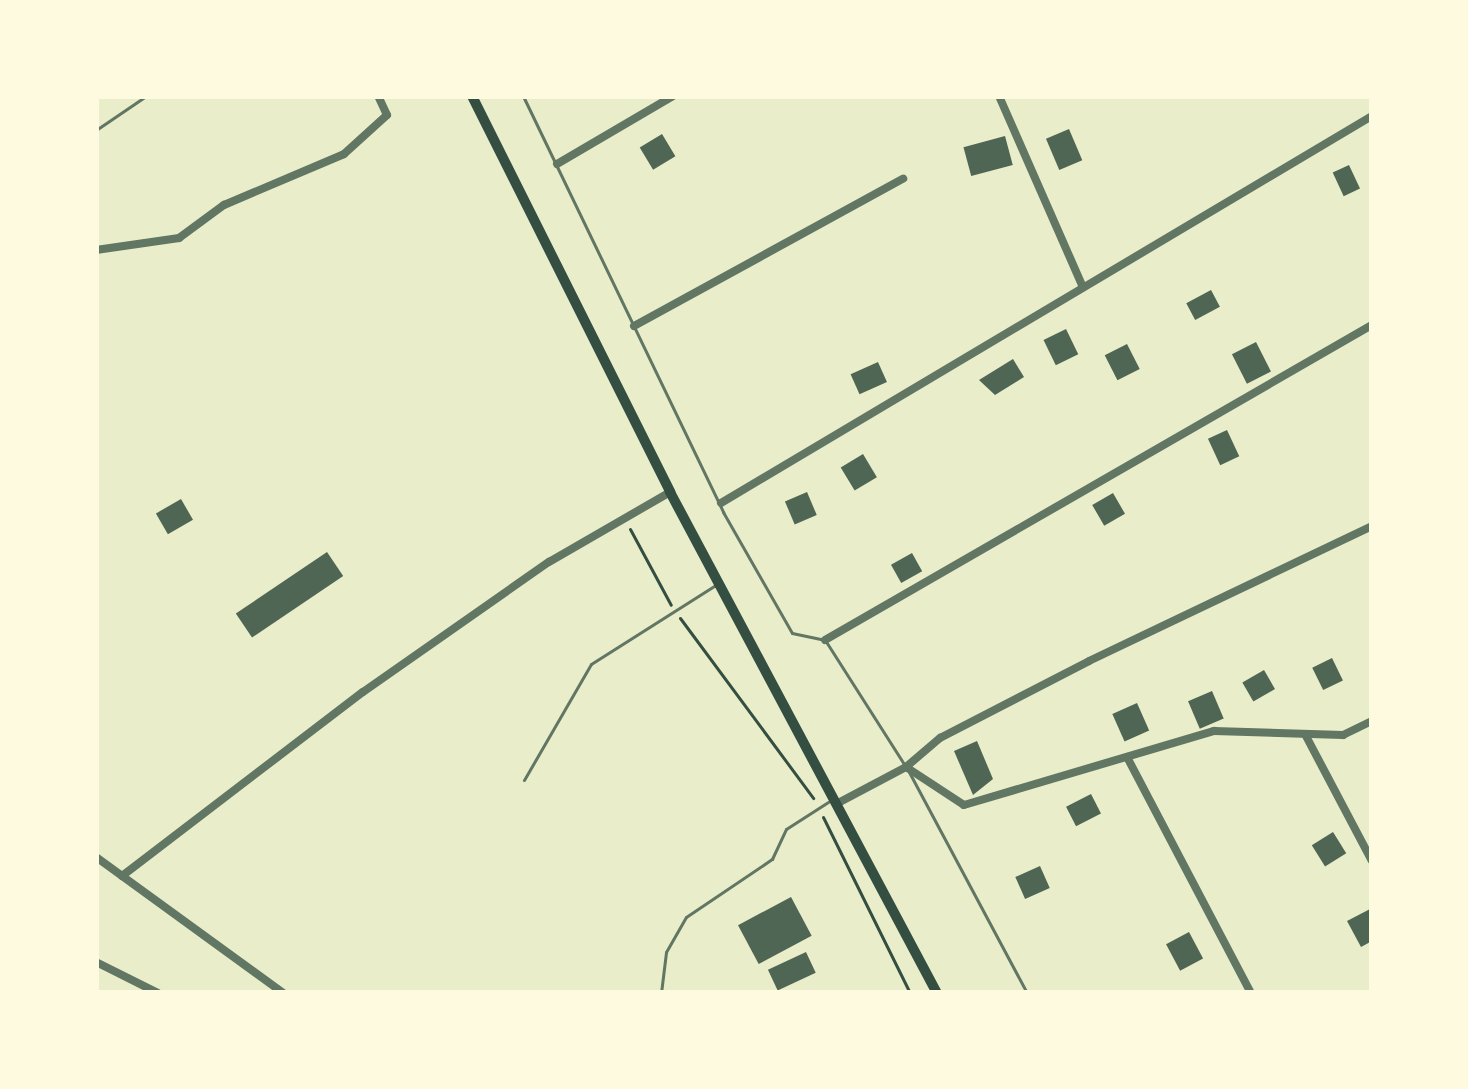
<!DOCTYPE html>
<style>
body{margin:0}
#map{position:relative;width:1468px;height:1089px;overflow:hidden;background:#e9edc9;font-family:"Open Sans",sans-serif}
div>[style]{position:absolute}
.building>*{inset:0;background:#4f6655;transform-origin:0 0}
.path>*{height:3px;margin:-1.5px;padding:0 1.5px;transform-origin:1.5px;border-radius:1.5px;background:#344e41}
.service>*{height:3px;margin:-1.5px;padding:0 1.5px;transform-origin:1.5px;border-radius:1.5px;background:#617663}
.minor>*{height:8px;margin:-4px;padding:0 4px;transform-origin:4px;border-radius:4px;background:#617663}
.secondary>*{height:10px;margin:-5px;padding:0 5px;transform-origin:5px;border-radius:5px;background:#344e41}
span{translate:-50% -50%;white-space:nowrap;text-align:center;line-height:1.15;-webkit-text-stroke:9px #fefae0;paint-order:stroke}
.frame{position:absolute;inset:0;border:99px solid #fefae0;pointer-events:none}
</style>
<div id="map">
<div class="building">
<i style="left:1069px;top:129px;width:34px;height:25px;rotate:67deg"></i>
<i style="left:662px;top:134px;width:26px;height:26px;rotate:59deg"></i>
<i style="left:1005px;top:136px;width:30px;height:43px;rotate:75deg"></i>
<i style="left:1349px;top:165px;width:26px;height:18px;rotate:65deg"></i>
<i style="left:1211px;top:290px;width:19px;height:28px;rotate:62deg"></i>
<i style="left:1066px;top:329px;width:28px;height:25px;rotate:64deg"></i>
<i style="left:1256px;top:342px;width:33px;height:27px;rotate:63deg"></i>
<i style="left:1127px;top:344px;width:28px;height:25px;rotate:63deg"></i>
<i style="clip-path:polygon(1013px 359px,1024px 377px,995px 395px,979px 380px)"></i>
<i style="left:878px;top:362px;width:22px;height:30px;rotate:66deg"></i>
<i style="left:1227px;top:430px;width:29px;height:21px;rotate:65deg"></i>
<i style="left:863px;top:454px;width:27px;height:26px;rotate:59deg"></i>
<i style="left:807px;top:492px;width:25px;height:24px;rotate:67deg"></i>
<i style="left:1113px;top:493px;width:24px;height:24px;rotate:60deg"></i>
<i style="left:181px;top:499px;width:24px;height:29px;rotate:60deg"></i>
<i style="left:327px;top:552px;width:29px;height:110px;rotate:56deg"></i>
<i style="left:912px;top:553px;width:21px;height:24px;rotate:61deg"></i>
<i style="left:1332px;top:658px;width:25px;height:22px;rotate:64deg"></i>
<i style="left:1264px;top:670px;width:22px;height:25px;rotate:60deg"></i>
<i style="left:1212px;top:691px;width:30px;height:26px;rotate:67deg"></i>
<i style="left:1137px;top:703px;width:30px;height:27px;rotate:66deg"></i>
<i style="clip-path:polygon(977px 741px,993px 779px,973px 795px,954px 751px)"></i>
<i style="left:1091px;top:794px;width:22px;height:28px;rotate:63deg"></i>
<i style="left:1333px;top:832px;width:25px;height:25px;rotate:58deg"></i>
<i style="left:1040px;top:866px;width:24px;height:27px;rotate:66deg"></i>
<i style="left:791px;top:897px;width:44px;height:60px;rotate:62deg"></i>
<i style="clip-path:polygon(1372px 908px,1372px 941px,1361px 947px,1347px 921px)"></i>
<i style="left:1189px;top:932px;width:30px;height:26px;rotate:62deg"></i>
<i style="left:806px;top:952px;width:23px;height:42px;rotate:65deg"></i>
</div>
<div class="path">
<i style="left:630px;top:529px;width:86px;rotate:61.7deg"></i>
<i style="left:680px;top:618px;width:224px;rotate:53.5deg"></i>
<i style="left:823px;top:817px;width:196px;rotate:63.7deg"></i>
</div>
<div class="service">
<i style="left:523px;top:96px;width:462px;rotate:64.3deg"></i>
<i style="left:723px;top:512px;width:139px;rotate:60.3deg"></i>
<i style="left:792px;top:633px;width:34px;rotate:12deg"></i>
<i style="left:825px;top:640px;width:147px;rotate:57.5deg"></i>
<i style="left:96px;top:130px;width:60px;rotate:-34.2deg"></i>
<i style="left:909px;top:772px;width:251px;rotate:61.9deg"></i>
<i style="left:524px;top:780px;width:134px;rotate:-60deg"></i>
<i style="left:591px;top:664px;width:149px;rotate:-32.4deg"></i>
<i style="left:661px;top:993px;width:41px;rotate:-83deg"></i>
<i style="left:666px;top:952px;width:40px;rotate:-60.3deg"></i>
<i style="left:686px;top:917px;width:104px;rotate:-34deg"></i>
<i style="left:772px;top:859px;width:33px;rotate:-65deg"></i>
<i style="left:786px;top:829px;width:50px;rotate:-32.7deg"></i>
</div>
<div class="minor">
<i style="left:999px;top:96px;width:209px;rotate:66.3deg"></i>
<i style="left:557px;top:164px;width:134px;rotate:-30.4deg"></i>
<i style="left:96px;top:250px;width:84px;rotate:-8.2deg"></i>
<i style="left:179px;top:238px;width:56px;rotate:-36.3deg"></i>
<i style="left:224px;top:205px;width:130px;rotate:-23deg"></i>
<i style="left:344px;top:154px;width:58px;rotate:-42.2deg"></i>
<i style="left:387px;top:115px;width:21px;rotate:-115deg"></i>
<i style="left:634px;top:326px;width:307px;rotate:-28.7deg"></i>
<i style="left:721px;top:503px;width:757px;rotate:-30.73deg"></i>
<i style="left:825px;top:640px;width:631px;rotate:-29.94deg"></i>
<i style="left:1306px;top:736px;width:141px;rotate:62.2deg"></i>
<i style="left:1127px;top:757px;width:267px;rotate:62.3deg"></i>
<i style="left:906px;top:767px;width:69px;rotate:33.2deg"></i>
<i style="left:964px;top:805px;width:261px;rotate:-16.5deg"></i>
<i style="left:1214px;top:731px;width:129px;rotate:1.8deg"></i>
<i style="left:1343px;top:735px;width:32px;rotate:-26deg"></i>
<i style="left:838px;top:803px;width:77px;rotate:-27.9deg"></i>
<i style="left:906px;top:767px;width:45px;rotate:-40.5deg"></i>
<i style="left:940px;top:738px;width:168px;rotate:-27.3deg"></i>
<i style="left:1089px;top:661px;width:314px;rotate:-25.5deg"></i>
<i style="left:96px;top:857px;width:231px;rotate:36deg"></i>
<i style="left:122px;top:876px;width:303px;rotate:-37.4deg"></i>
<i style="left:363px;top:692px;width:227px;rotate:-35deg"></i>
<i style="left:549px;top:562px;width:140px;rotate:-30deg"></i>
<i style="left:96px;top:962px;width:69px;rotate:26.6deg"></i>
</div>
<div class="secondary">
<i style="left:472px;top:96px;width:443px;rotate:63.4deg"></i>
<i style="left:670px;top:492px;width:568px;rotate:61.95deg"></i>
</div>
<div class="frame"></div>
</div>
